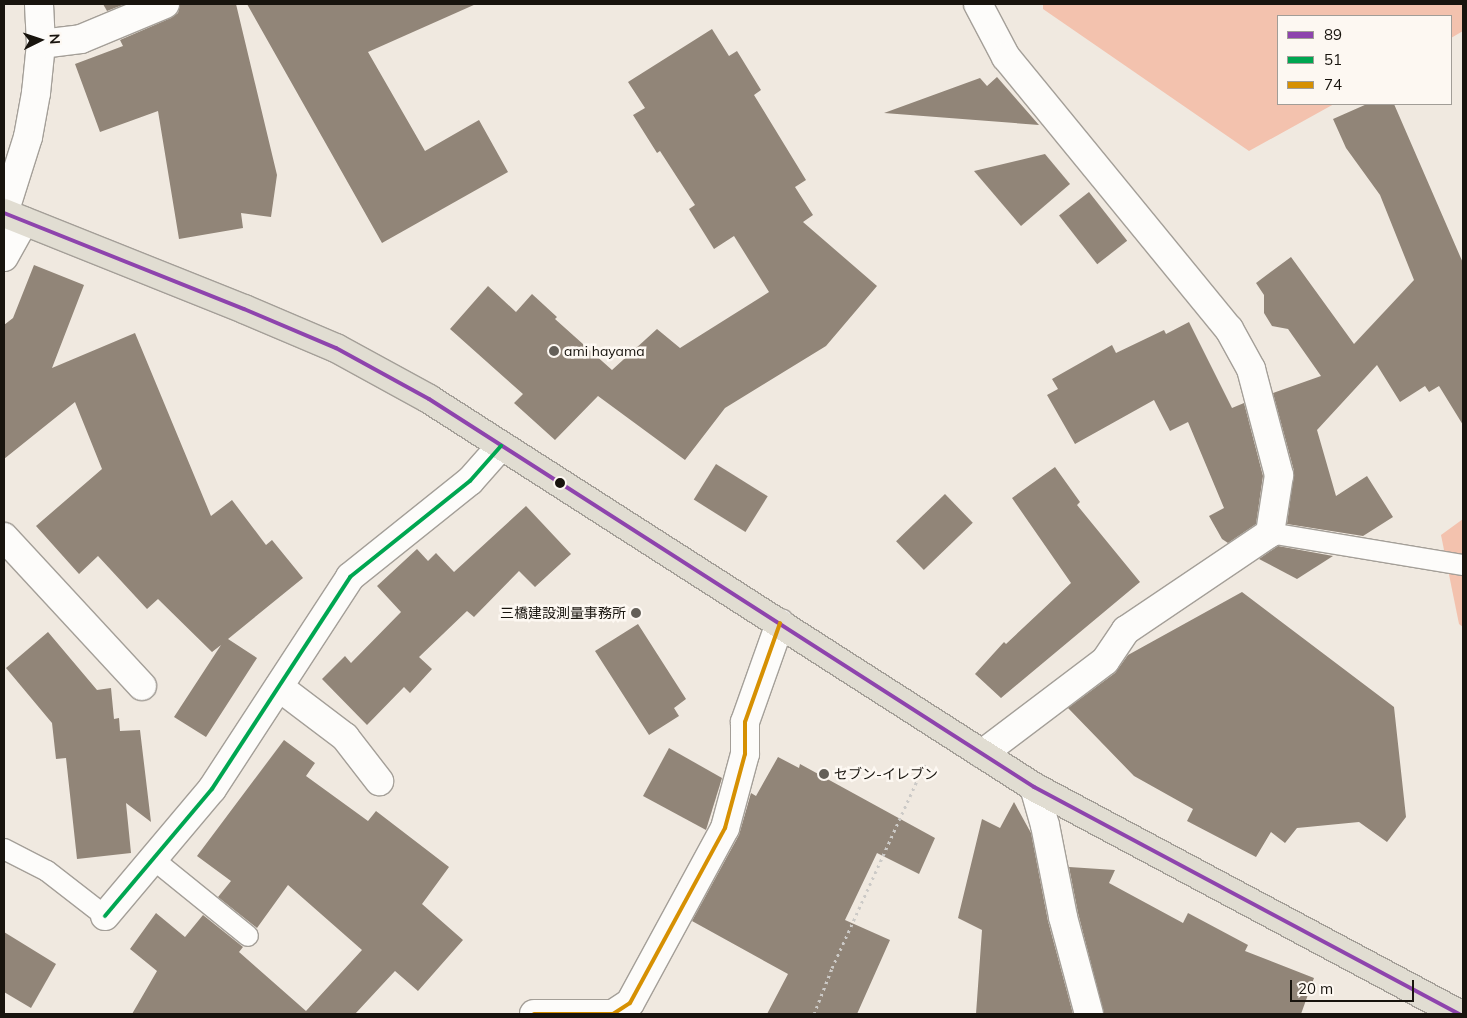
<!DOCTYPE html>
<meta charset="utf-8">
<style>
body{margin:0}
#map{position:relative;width:1467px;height:1018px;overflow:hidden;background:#f0e9e0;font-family:Mulish,"Noto Sans JP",sans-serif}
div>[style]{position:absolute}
.forest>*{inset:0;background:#f3c2ae}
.building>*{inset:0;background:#918578;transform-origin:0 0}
.path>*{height:3px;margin-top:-1.5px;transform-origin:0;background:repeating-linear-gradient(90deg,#cccac7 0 2.5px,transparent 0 6.5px)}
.roads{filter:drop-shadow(1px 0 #a49f98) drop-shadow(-1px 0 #a49f98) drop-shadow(0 1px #a49f98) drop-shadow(0 -1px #a49f98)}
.service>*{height:20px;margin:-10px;padding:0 10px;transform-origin:10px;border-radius:10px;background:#fdfcfa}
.minor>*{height:28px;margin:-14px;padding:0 14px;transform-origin:14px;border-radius:14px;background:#fdfcfa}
.trunk>*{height:28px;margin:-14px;padding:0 14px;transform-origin:14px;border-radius:14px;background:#e1ddd2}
.bus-1>*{height:4px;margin:-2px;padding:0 2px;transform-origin:2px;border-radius:2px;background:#8e44ad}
.bus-2>*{height:4px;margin:-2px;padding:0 2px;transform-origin:2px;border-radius:2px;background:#00a651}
.bus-3>*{height:4px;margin:-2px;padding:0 2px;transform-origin:2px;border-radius:2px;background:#d69002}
.dots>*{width:14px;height:14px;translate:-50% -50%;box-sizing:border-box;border:2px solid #fdf8f2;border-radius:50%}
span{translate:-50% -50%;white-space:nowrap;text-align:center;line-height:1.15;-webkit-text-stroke:5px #fdf8f2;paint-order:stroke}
.poi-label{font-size:14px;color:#18140e}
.left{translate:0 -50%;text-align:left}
.right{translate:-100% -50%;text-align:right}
.frame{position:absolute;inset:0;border:5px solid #18140e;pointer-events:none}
.legend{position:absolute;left:1277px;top:15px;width:175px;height:90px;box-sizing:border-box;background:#fdf8f2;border:1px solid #a19d97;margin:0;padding:6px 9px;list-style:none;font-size:15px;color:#18140e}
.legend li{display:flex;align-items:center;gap:10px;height:25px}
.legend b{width:25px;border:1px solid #a19d97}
.north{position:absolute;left:15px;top:15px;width:50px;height:50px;-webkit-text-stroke:4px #fdf8f2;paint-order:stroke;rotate:86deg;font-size:14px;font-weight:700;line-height:20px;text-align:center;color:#18140e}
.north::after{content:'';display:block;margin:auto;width:18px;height:22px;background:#18140e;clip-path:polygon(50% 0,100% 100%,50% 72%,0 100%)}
.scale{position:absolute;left:1290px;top:980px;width:124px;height:22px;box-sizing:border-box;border:2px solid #18140e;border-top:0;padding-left:6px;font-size:15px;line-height:18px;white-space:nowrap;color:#18140e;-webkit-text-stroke:4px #fdf8f2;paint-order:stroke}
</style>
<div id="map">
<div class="forest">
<i style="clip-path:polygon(1043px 4px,1463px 4px,1463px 31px,1451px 38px,1451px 16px,1278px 16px,1278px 104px,1334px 104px,1249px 151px,1043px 9px)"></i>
<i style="clip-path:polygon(1463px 519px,1463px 627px,1459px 624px,1441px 535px)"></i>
</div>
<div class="building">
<i style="clip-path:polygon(103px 4px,125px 4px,107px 11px)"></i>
<i style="clip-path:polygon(180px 4px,236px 4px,277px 175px,271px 217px,241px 213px,243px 228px,179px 239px,158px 111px,100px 132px,75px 64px,123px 46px,120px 40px,171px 18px,178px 13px)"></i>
<i style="clip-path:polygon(247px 4px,476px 4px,368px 52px,425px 151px,479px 120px,508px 172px,382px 243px)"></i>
<i style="clip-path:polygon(712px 29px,729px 56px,737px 51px,761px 90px,754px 95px,806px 180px,795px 187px,813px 215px,803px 222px,877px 286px,826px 346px,725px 408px,685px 460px,598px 396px,555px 440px,514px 403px,523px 394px,450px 329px,488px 286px,516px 312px,532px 294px,557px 317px,555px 319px,612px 370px,657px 329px,680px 348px,769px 292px,734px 236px,714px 249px,689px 209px,695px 205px,660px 151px,657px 153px,633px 115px,645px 108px,628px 82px)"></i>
<i style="clip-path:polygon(997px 77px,1039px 125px,884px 113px,980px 78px,987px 86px)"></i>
<i style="clip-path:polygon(1367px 104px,1394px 104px,1463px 263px,1463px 425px,1439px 386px,1429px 392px,1425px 386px,1400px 402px,1377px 365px,1317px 430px,1336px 496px,1367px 476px,1393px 517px,1363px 536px,1287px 524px,1294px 471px,1273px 393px,1321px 376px,1288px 329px,1272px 326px,1264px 313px,1264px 295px,1256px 283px,1291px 257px,1354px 344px,1414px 280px,1380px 195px,1346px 148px,1333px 119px)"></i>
<i style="clip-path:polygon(1045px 154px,1070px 184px,1021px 226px,974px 171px)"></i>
<i style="left:1089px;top:192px;width:62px;height:38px;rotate:52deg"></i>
<i style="clip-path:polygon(34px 265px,84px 285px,52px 368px,135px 333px,211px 516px,232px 500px,266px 545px,272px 540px,303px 578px,228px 639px,257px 658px,206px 737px,174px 717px,221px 645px,212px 652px,158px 599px,147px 609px,98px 556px,79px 574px,36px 526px,102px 469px,75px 402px,4px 459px,4px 325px,13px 318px)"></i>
<i style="clip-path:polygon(1189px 322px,1232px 408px,1244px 403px,1263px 476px,1256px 524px,1228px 543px,1222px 539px,1209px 516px,1224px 508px,1188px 422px,1170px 431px,1154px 400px,1075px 444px,1047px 395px,1058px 389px,1052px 379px,1112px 345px,1116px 353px,1164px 330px,1166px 334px)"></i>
<i style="left:716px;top:464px;width:61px;height:42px;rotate:32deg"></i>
<i style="clip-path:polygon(1055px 467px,1080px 502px,1077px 505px,1140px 582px,1001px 698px,975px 674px,1004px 642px,1006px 644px,1071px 583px,1012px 498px)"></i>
<i style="left:945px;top:494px;width:40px;height:68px;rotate:46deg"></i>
<i style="clip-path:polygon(526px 506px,571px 554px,535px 587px,519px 571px,474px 617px,467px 611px,419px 657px,432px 669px,410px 693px,404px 687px,367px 725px,322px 679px,345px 656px,351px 663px,401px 612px,377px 586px,417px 549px,428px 561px,436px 553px,454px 572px)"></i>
<i style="clip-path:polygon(1278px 546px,1333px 556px,1297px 579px,1259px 559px)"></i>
<i style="clip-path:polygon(1242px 592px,1394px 707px,1406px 817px,1387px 842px,1359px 822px,1297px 828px,1285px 843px,1271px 832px,1256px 857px,1187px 821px,1193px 809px,1134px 776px,1068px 708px,1115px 673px,1128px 655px)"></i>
<i style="clip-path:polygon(638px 624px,686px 699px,674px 708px,679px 716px,649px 735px,595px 651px)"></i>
<i style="clip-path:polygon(48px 632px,97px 690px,111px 688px,114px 719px,119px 718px,120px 731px,140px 730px,151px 822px,126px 803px,131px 853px,77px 859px,66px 758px,56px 759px,52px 723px,6px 668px)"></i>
<i style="clip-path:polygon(284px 740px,315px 763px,306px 776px,368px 821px,376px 811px,449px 867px,422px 904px,463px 940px,418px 991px,395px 971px,355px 1014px,132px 1014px,157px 971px,130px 949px,156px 913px,185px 937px,203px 915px,243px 947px,239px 952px,306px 1011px,362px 950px,288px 885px,257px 928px,218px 897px,231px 881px,197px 856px)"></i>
<i style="clip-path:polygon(669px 748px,722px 778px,706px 830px,643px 796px)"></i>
<i style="clip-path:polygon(778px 757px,799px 768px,800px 764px,935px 838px,919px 874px,877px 853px,845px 920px,890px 940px,857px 1014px,767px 1014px,788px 974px,692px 921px,739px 835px,751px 793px,756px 796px)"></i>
<i style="clip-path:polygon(1014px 802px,1031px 833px,1048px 921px,1073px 1014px,976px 1014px,982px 930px,958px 918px,982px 819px,1000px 828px)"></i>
<i style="clip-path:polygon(1069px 867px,1115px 870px,1109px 883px,1183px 923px,1188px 913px,1248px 945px,1245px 951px,1314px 978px,1301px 1014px,1104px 1014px,1078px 913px)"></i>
<i style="clip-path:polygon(4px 932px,56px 964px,31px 1008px,4px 992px)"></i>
</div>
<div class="path">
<i style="left:814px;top:1014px;width:49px;rotate:-68.6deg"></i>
<i style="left:832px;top:968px;width:227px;rotate:-65.6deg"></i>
</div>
<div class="roads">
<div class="service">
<i style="left:1270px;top:533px;width:196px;rotate:9.4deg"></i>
<i style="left:4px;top:849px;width:48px;rotate:27.1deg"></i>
<i style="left:47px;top:871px;width:73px;rotate:37.8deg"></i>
<i style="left:153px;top:859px;width:122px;rotate:39deg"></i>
</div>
<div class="minor">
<i style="left:978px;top:4px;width:60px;rotate:62.2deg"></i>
<i style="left:1006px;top:57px;width:352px;rotate:50.7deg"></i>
<i style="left:1229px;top:329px;width:46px;rotate:61.2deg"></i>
<i style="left:1251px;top:369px;width:110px;rotate:75.2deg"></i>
<i style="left:1279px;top:475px;width:59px;rotate:98.8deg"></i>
<i style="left:1270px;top:533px;width:174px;rotate:146deg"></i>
<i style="left:1126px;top:630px;width:37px;rotate:124deg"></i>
<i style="left:1105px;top:661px;width:154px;rotate:142.9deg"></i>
<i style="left:41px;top:44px;width:40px;rotate:-7.1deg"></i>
<i style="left:81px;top:39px;width:91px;rotate:-22.6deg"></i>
<i style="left:4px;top:213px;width:80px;rotate:-72.5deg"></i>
<i style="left:28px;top:137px;width:45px;rotate:-79.7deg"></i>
<i style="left:36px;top:93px;width:49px;rotate:-84.2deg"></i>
<i style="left:41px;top:44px;width:40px;rotate:-92.9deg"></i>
<i style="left:4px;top:257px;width:41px;rotate:-60.9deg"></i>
<i style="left:4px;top:537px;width:203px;rotate:47.2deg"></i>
<i style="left:279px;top:687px;width:83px;rotate:37.1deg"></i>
<i style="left:345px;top:737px;width:56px;rotate:52.3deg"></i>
<i style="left:1034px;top:787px;width:40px;rotate:74deg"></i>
<i style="left:1045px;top:825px;width:94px;rotate:78.9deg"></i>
<i style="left:1063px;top:917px;width:100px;rotate:75deg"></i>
<i style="left:105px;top:916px;width:166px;rotate:-49.9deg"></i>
<i style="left:212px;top:789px;width:253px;rotate:-56.9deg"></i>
<i style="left:350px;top:577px;width:154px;rotate:-38.7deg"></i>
<i style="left:470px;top:481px;width:47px;rotate:-48.5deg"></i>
<i style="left:534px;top:1014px;width:79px"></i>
<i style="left:613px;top:1014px;width:20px;rotate:-33deg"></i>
<i style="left:630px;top:1003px;width:199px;rotate:-61.5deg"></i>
<i style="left:725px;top:828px;width:77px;rotate:-74.9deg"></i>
<i style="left:745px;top:754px;width:32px;rotate:-90deg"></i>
<i style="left:745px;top:722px;width:105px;rotate:-70.5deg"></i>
</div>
<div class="trunk">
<i style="left:4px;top:213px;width:258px;rotate:21.8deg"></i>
<i style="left:244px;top:309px;width:100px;rotate:23deg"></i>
<i style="left:336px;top:348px;width:106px;rotate:28.7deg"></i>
<i style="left:429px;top:399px;width:719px;rotate:32.67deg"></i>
<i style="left:1034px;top:787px;width:482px;rotate:28.1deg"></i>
</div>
</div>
<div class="bus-1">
<i style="left:4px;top:213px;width:258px;rotate:21.8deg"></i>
<i style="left:244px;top:309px;width:100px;rotate:23deg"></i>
<i style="left:336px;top:348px;width:106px;rotate:28.7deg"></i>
<i style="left:429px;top:399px;width:719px;rotate:32.67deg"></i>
<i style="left:1034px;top:787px;width:482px;rotate:28.1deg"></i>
</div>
<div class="bus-2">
<i style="left:105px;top:916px;width:166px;rotate:-49.9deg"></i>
<i style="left:212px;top:789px;width:253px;rotate:-56.9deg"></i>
<i style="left:350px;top:577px;width:154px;rotate:-38.7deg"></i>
<i style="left:470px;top:481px;width:47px;rotate:-48.5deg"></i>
</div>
<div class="bus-3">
<i style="left:534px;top:1014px;width:79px"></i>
<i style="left:613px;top:1014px;width:20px;rotate:-33deg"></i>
<i style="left:630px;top:1003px;width:199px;rotate:-61.5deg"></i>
<i style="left:725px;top:828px;width:77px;rotate:-74.9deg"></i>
<i style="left:745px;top:754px;width:32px;rotate:-90deg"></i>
<i style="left:745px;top:722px;width:105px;rotate:-70.5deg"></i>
</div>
<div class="dots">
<i style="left:554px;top:351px;background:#645f58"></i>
<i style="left:560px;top:483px;background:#18140e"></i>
<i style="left:636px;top:613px;background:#645f58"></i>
<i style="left:824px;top:774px;background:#645f58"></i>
</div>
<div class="poi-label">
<span class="left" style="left:564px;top:351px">ami hayama</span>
<span class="right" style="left:626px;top:613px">三橋建設測量事務所</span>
<span class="left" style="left:834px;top:774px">セブン-イレブン</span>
</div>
<div class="frame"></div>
<ul class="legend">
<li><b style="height:6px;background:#8e44ad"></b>89</li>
<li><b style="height:6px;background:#00a651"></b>51</li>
<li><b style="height:6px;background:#d69002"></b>74</li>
</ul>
<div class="north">N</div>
<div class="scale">20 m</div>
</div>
